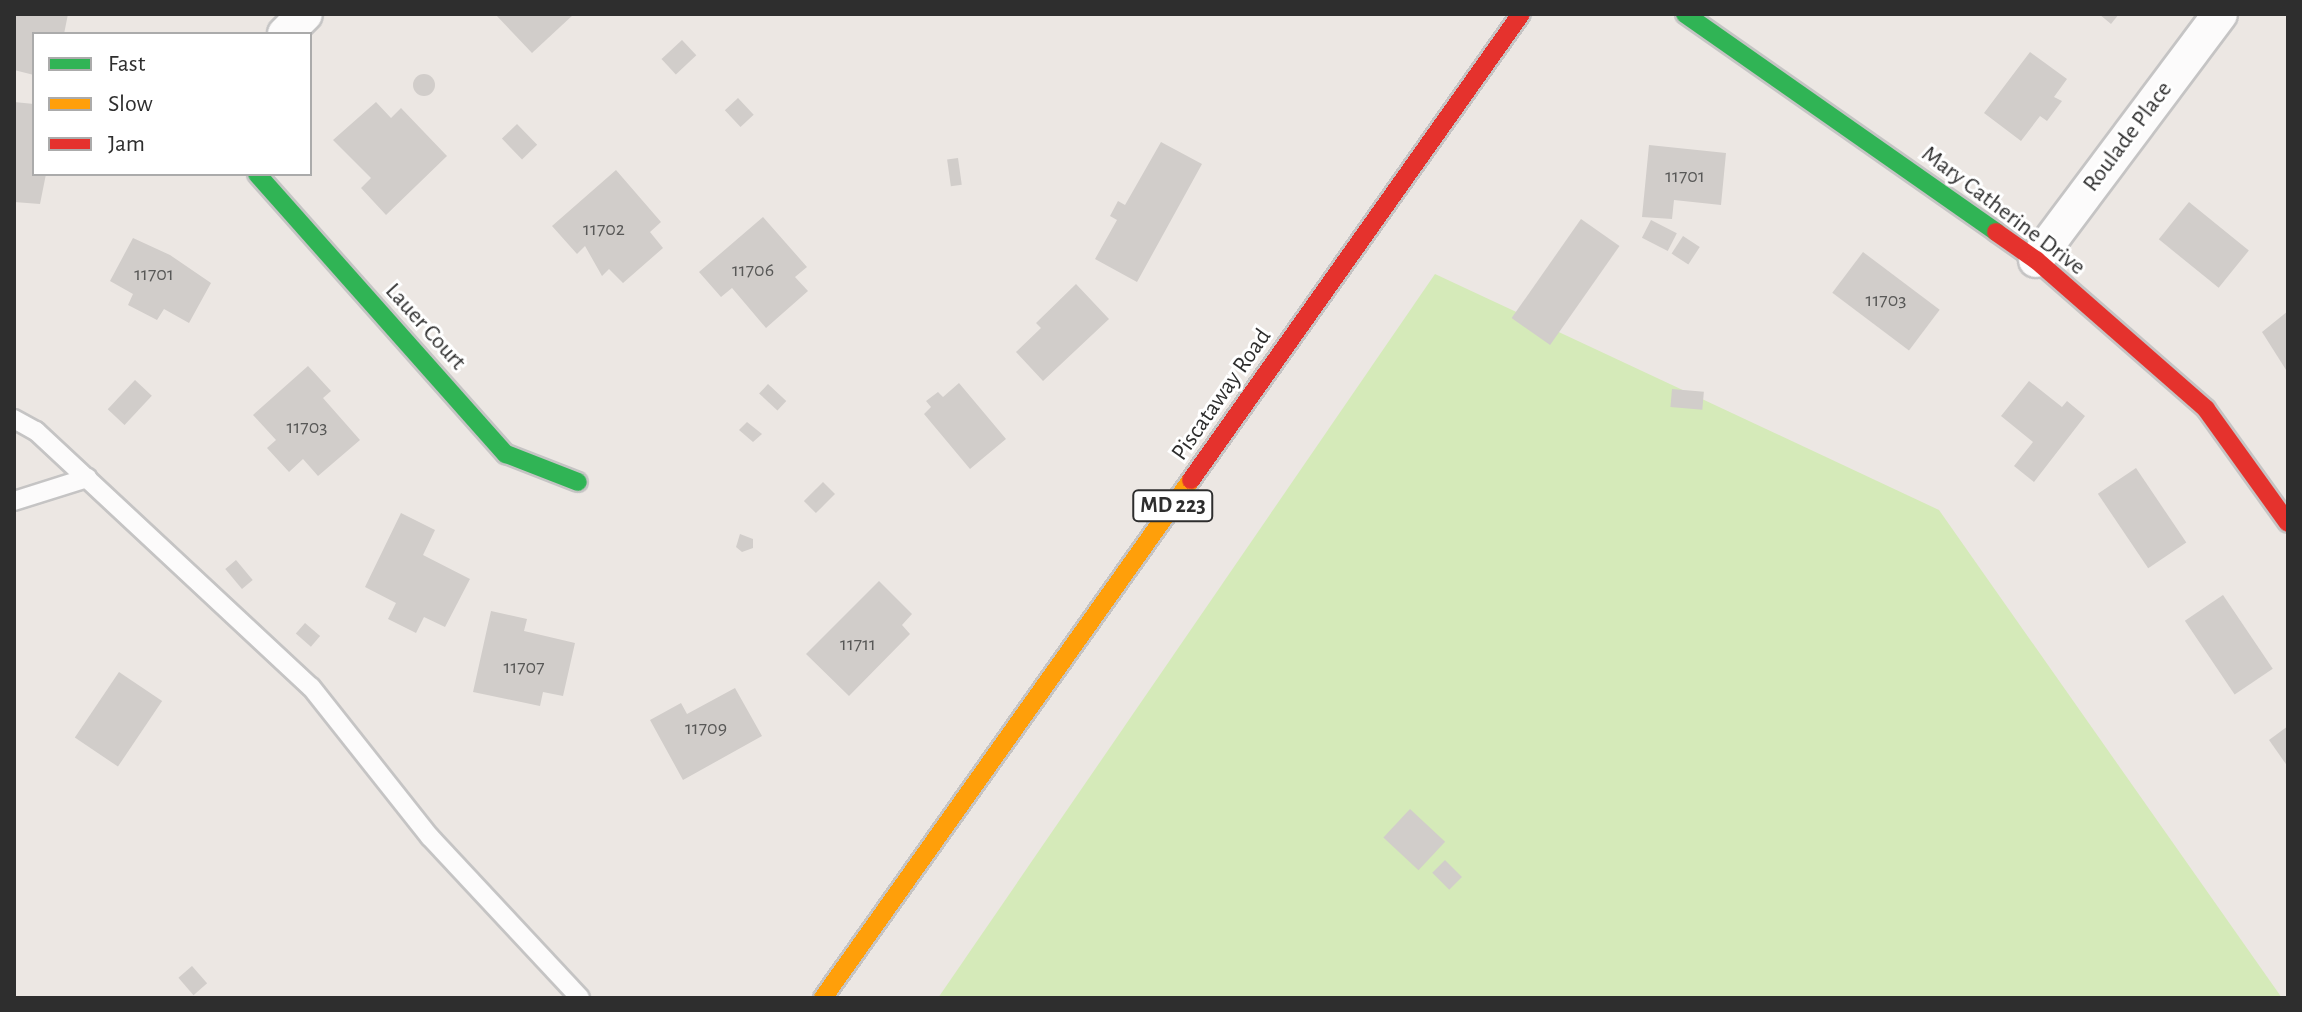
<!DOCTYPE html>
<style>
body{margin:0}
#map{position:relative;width:2302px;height:1012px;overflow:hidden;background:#ece7e3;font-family:"Alegreya Sans",sans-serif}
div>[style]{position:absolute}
.green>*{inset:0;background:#d5eab9}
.building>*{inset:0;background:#d1cdca;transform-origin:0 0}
.round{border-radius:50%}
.roads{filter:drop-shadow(2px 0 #c5c4c4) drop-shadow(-2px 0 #c5c4c4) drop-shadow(0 2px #c5c4c4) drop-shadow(0 -2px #c5c4c4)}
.lane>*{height:18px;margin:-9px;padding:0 9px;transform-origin:9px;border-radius:9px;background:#fcfbfb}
.street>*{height:34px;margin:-17px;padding:0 17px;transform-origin:17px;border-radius:17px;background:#fcfbfb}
.fast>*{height:18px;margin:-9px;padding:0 9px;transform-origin:9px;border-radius:9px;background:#30b455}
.slow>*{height:18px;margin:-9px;padding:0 9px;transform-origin:9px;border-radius:9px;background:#ff9f0a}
.jam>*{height:18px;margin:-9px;padding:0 9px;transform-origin:9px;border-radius:9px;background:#e5322d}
span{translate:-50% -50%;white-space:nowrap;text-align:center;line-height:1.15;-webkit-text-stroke:6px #fff;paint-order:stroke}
.number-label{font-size:20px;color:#585857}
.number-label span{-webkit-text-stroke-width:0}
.shield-label span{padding:2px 6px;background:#fff;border:2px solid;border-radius:6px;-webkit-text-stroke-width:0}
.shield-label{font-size:22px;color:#2e2e2e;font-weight:700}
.street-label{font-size:24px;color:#2e2e2e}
.frame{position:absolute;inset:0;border:16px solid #2e2e2e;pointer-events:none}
.legend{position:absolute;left:32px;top:32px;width:280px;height:144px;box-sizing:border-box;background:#fff;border:2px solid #ababab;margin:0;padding:10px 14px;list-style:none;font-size:24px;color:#2e2e2e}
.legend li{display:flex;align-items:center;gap:16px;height:40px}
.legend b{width:40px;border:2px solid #ababab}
</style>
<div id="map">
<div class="green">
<i style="clip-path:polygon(1435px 274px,1939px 510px,2282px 998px,938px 998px)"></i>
</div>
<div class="building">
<i style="clip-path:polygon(14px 14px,68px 14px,64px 34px,34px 34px,34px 75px,14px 70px)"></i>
<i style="clip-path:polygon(495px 14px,574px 14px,532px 53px)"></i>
<i style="clip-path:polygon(2099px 14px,2119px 14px,2111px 24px)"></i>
<i style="left:682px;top:40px;width:21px;height:28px;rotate:47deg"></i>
<i style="clip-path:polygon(2030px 52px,2067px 79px,2054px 97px,2062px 101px,2047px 121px,2040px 116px,2021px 141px,1984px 113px)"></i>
<i class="round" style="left:413px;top:74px;width:22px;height:22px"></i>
<i style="left:738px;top:98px;width:23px;height:18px;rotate:47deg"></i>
<i style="clip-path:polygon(14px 102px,34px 104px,34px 174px,46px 174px,40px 204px,14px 202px)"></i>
<i style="clip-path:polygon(376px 102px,391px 118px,401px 108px,447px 156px,386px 215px,361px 188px,371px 178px,333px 140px)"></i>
<i style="left:517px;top:124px;width:29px;height:21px;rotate:46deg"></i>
<i style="clip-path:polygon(1161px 142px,1202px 164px,1137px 282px,1095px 259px,1117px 220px,1110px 216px,1118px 201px,1125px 205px)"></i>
<i style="clip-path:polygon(1649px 145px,1726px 153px,1721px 205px,1674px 200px,1672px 219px,1642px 217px)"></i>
<i style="left:958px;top:158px;width:27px;height:11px;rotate:82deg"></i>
<i style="clip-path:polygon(616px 170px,661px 222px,650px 232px,663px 248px,623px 283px,609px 269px,602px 276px,585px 246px,577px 254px,552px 226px)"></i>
<i style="left:2189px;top:202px;width:77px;height:48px;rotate:39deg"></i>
<i style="clip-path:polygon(763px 217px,807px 267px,795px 277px,808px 291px,766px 328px,732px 288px,721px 297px,699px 272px)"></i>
<i style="left:1581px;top:219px;width:47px;height:121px;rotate:35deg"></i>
<i style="left:1651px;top:220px;width:29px;height:20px;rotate:27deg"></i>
<i style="left:1683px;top:236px;width:20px;height:21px;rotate:33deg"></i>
<i style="clip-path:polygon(133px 238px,170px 255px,211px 283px,189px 323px,164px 309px,157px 320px,128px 305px,133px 294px,110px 281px)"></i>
<i style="left:1863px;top:252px;width:96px;height:51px;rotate:37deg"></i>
<i style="clip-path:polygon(1076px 284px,1109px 319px,1043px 381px,1016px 352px,1041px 328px,1036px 323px)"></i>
<i style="clip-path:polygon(2288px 311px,2288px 373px,2262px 332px)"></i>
<i style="clip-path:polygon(308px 366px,331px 391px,323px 398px,360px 440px,318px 476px,303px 459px,289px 472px,267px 448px,276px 440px,253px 415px)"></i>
<i style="left:135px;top:380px;width:23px;height:40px;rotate:43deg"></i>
<i style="clip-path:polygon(2029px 381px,2062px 407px,2067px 401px,2085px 416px,2034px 482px,2014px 466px,2033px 442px,2001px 416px)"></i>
<i style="clip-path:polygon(959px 383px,1006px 439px,970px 469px,924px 414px,931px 407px,926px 401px,938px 392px,943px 397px)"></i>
<i style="left:768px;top:384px;width:25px;height:13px;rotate:43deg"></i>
<i style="left:1672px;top:389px;width:32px;height:18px;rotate:5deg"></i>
<i style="clip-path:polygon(747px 422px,762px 434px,753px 442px,739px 430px)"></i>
<i style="left:2136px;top:468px;width:90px;height:46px;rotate:56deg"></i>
<i style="left:823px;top:482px;width:17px;height:27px;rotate:45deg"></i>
<i style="clip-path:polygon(401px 513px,435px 530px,423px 555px,470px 579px,445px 627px,424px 617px,416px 633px,388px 619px,396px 603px,365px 587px)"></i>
<i style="clip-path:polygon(740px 534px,753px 539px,753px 548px,742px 552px,736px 547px)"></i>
<i style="left:236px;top:560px;width:26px;height:14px;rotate:50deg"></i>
<i style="clip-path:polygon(879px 581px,912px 614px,902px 625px,910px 634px,849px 696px,806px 654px)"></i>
<i style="left:2223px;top:595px;width:89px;height:46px;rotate:56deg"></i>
<i style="clip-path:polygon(491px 611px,527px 619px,524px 631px,575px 643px,563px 696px,543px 692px,540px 706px,473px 692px)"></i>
<i style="left:305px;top:623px;width:20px;height:14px;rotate:41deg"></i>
<i style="left:119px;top:672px;width:52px;height:79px;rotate:34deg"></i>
<i style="clip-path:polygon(735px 688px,762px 736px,683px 780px,650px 720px,681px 703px,687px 714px)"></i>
<i style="clip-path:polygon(2288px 726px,2288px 767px,2269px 740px)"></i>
<i style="left:1410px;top:809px;width:48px;height:39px;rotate:43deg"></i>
<i style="left:1445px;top:860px;width:24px;height:18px;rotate:45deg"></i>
<i style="left:192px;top:966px;width:23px;height:18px;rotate:49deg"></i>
</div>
<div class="roads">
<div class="lane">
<i style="left:14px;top:419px;width:25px;rotate:29deg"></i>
<i style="left:36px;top:431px;width:376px;rotate:43deg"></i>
<i style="left:311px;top:687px;width:191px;rotate:51.6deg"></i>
<i style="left:430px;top:837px;width:220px;rotate:47deg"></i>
<i style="left:14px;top:501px;width:77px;rotate:-17.5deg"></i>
</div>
<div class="street">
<i style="left:285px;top:34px;width:28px;rotate:-45deg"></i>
<i style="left:2036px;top:260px;width:307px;rotate:-53.2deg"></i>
</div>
<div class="fast">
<i style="left:1685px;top:14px;width:380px;rotate:35deg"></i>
<i style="left:257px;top:174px;width:375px;rotate:48.4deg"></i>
<i style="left:506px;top:454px;width:77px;rotate:21.3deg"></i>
</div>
<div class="slow">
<i style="left:823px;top:998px;width:635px;rotate:-54.61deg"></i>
</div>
<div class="jam">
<i style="left:1996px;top:232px;width:49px;rotate:35deg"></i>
<i style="left:2036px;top:260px;width:226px;rotate:41.2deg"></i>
<i style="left:2206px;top:409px;width:140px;rotate:54.3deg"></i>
<i style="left:1191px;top:480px;width:571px;rotate:-54.7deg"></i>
</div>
</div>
<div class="number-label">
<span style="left:1685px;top:176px">11701</span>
<span style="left:604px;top:229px">11702</span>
<span style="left:753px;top:270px">11706</span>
<span style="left:154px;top:274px">11701</span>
<span style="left:1886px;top:300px">11703</span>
<span style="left:307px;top:427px">11703</span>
<span style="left:858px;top:644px">11711</span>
<span style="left:524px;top:667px">11707</span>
<span style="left:706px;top:728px">11709</span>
</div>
<div class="shield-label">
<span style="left:1173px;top:506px">MD 223</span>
</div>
<div class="street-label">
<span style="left:2128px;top:137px;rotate:-53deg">Roulade Place</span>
<span style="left:2003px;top:211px;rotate:37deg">Mary Catherine Drive</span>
<span style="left:425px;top:327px;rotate:48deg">Lauer Court</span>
<span style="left:1222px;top:395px;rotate:-55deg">Piscataway Road</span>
</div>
<div class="frame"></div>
<ul class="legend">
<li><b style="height:10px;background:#30b455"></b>Fast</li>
<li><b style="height:10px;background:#ff9f0a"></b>Slow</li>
<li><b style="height:10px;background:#e5322d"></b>Jam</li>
</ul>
</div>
